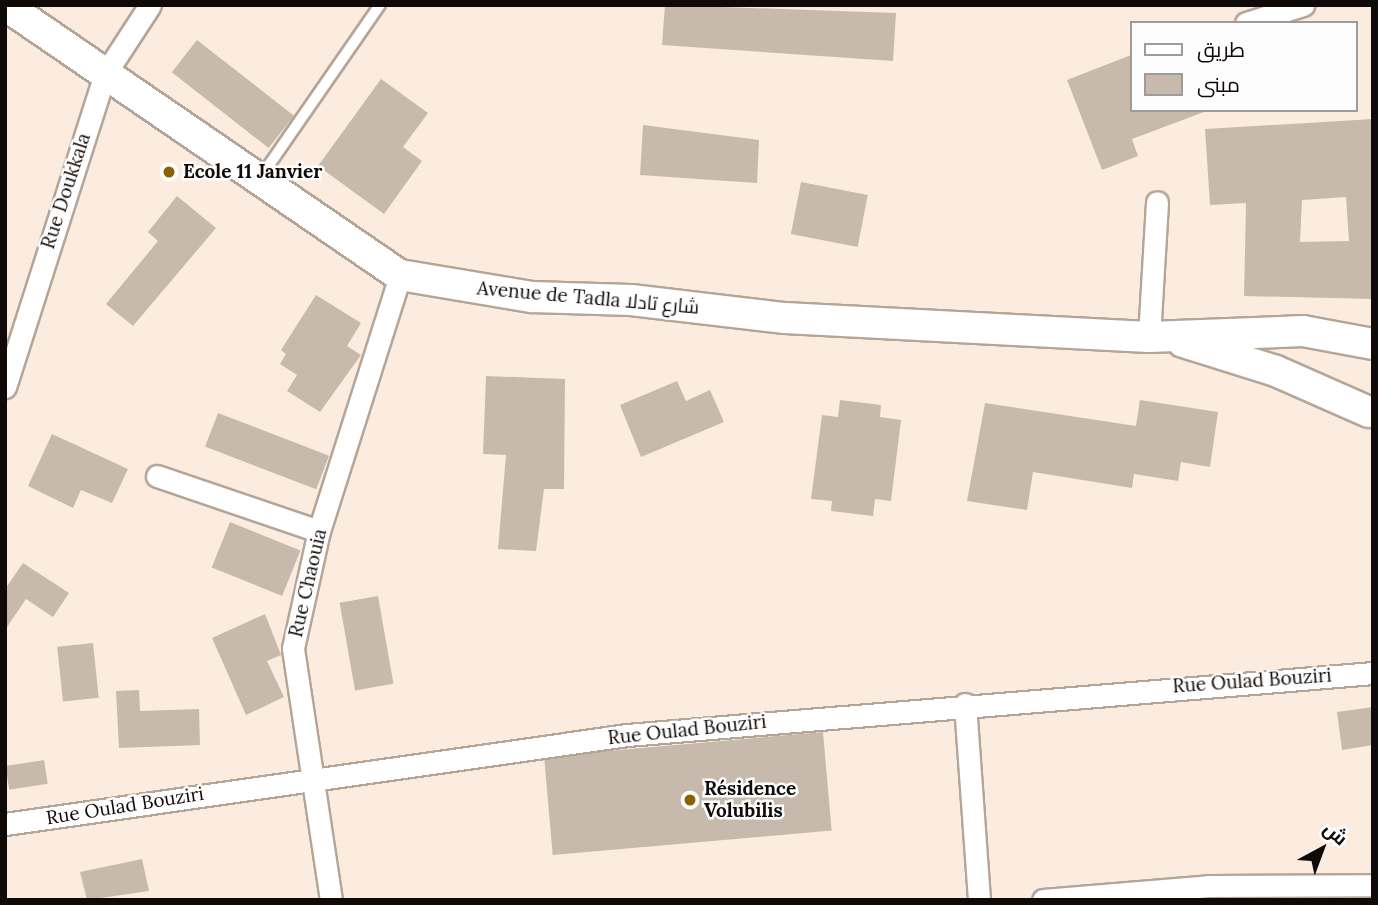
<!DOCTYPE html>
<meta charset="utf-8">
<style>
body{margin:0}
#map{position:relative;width:1378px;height:905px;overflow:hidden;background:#fcece0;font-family:Lora,Cairo,serif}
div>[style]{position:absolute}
.building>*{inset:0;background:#c8b9ad;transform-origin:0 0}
.roads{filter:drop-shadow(2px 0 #b4a599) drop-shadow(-2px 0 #b4a599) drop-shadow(0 2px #b4a599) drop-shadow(0 -2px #b4a599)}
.lane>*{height:10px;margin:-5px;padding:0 5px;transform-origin:5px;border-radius:5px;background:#fff}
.street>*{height:21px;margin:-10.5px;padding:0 10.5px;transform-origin:10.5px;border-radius:10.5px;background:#fff}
.secondary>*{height:30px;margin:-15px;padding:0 15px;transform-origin:15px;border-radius:15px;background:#fff}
.dots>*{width:19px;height:19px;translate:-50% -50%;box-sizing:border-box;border:4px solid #fdfdfd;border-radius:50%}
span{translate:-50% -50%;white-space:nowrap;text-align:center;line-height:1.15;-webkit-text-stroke:5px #fdfdfd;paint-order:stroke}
.poi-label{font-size:19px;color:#0f0a07;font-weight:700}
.left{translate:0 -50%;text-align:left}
.street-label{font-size:19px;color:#0f0a07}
.frame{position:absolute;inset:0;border:7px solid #0f0a07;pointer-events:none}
.legend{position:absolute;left:1130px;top:21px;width:228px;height:91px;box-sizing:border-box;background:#fdfdfd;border:2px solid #9e9c9b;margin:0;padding:9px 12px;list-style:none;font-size:21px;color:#0f0a07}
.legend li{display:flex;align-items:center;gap:14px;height:35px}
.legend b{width:35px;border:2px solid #9e9c9b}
.north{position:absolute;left:1287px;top:814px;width:70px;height:70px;-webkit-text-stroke:5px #fdfdfd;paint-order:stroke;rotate:41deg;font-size:19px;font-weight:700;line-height:28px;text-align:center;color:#0f0a07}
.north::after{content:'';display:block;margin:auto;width:24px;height:32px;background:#0f0a07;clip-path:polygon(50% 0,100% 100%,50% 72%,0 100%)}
</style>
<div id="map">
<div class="building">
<i style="clip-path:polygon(665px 5px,896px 13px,893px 61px,662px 45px)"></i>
<i style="left:197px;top:40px;width:123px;height:41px;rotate:38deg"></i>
<i style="clip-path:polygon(1131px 55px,1131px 110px,1204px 112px,1132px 139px,1138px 156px,1102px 170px,1067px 80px)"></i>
<i style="clip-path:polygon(381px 79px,428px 113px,403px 147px,422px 161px,384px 214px,318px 166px)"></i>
<i style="clip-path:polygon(evenodd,1373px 119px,1373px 299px,1244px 296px,1246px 203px,1210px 205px,1205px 129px,1373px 119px,1346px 197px,1349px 241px,1300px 242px,1302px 200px,1346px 197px)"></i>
<i style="clip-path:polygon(643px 125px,759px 140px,757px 183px,640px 175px)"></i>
<i style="left:801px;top:182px;width:68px;height:53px;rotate:11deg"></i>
<i style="clip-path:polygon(177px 196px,216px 228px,133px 326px,106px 304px,158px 241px,148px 232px)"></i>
<i style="clip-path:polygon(316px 295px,361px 323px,347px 346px,361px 355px,320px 412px,287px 391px,297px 375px,280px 364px,286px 354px,281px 350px)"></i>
<i style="clip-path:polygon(486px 376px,565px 379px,564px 489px,544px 489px,536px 551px,498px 549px,506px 455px,483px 454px)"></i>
<i style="clip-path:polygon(677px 381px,686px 401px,710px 390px,724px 422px,641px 457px,620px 405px)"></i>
<i style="clip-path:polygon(840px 400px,881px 405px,880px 417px,901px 420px,891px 501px,875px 499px,873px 516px,831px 511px,832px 501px,811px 499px,822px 415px,838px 417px)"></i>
<i style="clip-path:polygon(1140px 400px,1218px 412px,1210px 467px,1181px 462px,1178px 481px,1134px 474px,1132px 488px,1033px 472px,1027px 510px,967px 501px,985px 403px,1136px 426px)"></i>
<i style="left:218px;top:413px;width:119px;height:36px;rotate:21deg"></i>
<i style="clip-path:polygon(52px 434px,128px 469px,112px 503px,81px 490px,73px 508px,28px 486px)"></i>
<i style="left:230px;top:522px;width:76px;height:49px;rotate:22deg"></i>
<i style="clip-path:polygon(23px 563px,69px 593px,53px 617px,26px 599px,5px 630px,5px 589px)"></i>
<i style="left:378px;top:596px;width:89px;height:39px;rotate:80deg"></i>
<i style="clip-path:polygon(265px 614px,281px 655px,267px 661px,284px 697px,246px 715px,212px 638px)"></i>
<i style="left:93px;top:643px;width:55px;height:36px;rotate:84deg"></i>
<i style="clip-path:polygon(139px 690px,140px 711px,199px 709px,200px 745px,119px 748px,116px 691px)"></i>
<i style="clip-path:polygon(1373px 707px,1373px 745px,1342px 750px,1337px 712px)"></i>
<i style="left:823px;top:732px;width:99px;height:280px;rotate:85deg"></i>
<i style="left:44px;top:760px;width:24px;height:39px;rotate:81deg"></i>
<i style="clip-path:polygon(142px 859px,149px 891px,87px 900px,80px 872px)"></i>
</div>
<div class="roads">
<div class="lane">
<i style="left:260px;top:178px;width:211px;rotate:-55.3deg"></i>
</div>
<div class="street">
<i style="left:1246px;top:23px;width:60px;rotate:-17.5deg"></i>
<i style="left:1149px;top:337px;width:135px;rotate:-86.6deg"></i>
<i style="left:5px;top:387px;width:329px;rotate:-72.3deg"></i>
<i style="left:105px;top:74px;width:82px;rotate:-56.9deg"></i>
<i style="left:157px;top:476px;width:171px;rotate:18.8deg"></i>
<i style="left:965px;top:704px;width:196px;rotate:85.9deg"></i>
<i style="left:5px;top:824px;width:628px;rotate:-8.14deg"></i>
<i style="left:627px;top:735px;width:749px;rotate:-4.75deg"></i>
<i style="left:331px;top:900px;width:255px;rotate:-98.6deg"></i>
<i style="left:293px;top:648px;width:120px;rotate:-77.5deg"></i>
<i style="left:319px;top:531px;width:269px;rotate:-72.4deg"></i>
<i style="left:1043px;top:900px;width:166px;rotate:-4.8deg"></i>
<i style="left:1208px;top:886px;width:165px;rotate:-0.3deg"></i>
</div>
<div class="secondary">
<i style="left:5px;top:5px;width:478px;rotate:34.4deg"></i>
<i style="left:400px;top:275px;width:134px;rotate:9.5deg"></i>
<i style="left:532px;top:297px;width:99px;rotate:1.7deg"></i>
<i style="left:631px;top:300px;width:155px;rotate:6.7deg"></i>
<i style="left:785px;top:318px;width:364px;rotate:3deg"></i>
<i style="left:1149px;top:337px;width:154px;rotate:-2.2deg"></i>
<i style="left:1303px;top:331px;width:71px;rotate:10.5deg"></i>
<i style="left:1183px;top:342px;width:97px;rotate:17.3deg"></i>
<i style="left:1276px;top:371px;width:102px;rotate:23.8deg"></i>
</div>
</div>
<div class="dots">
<i style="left:169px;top:172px;background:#886300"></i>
<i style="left:690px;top:800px;background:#886300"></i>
</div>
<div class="poi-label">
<span class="left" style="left:183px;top:172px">Ecole 11 Janvier</span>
<span class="left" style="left:704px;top:800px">Résidence<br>Volubilis</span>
</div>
<div class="street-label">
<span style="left:66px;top:191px;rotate:-72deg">Rue Doukkala</span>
<span style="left:588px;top:298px;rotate:5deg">Avenue de Tadla شارع تادلا</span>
<span style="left:308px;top:583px;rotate:-77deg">Rue Chaouia</span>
<span style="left:1252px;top:681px;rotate:-4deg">Rue Oulad Bouziri</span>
<span style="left:687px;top:730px;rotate:-6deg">Rue Oulad Bouziri</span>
<span style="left:125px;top:806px;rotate:-9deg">Rue Oulad Bouziri</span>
</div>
<div class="frame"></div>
<ul class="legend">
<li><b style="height:9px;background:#fff"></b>طريق</li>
<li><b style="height:19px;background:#c8b9ad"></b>مبنى</li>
</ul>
<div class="north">ش</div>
</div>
